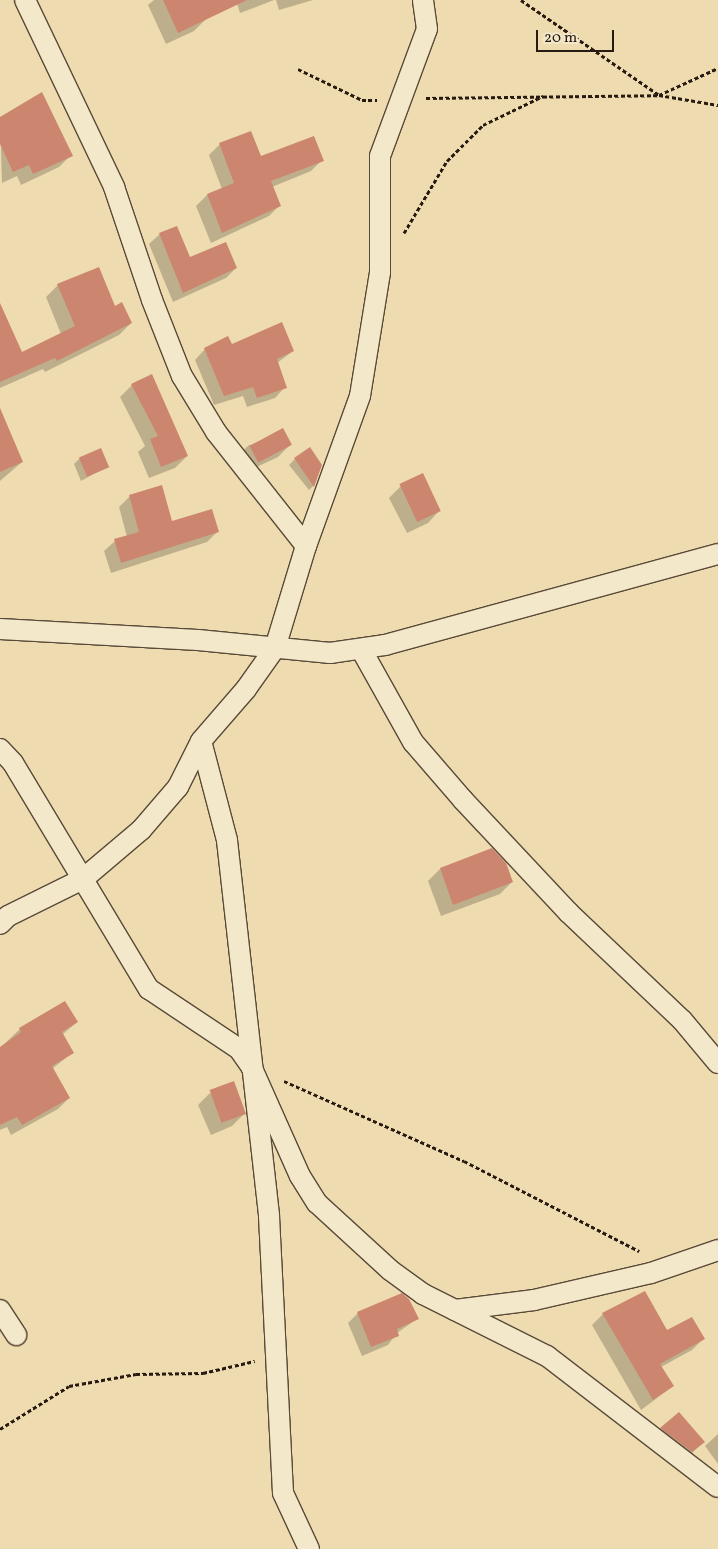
<!DOCTYPE html>
<style>
body{margin:0}
#map{position:relative;width:718px;height:1549px;overflow:hidden;background:#eedbaf;font-family:Vollkorn,serif}
div>[style]{position:absolute}
.shadow>*{inset:0;background:#0003}
.building>*{inset:0;background:#cc856f;transform-origin:0 0}
.path>*{height:3px;margin-top:-1.5px;transform-origin:0;background:repeating-linear-gradient(90deg,#271a11 0 4px,transparent 0 6.5px)}
.roads{filter:drop-shadow(1px 0 #594a38) drop-shadow(-1px 0 #594a38) drop-shadow(0 1px #594a38) drop-shadow(0 -1px #594a38)}
.street>*{height:20px;margin:-10px;padding:0 10px;transform-origin:10px;border-radius:10px;background:#f4e8cb}
span{translate:-50% -50%;white-space:nowrap;text-align:center;line-height:1.15;-webkit-text-stroke:4.5px #f4e8cb;paint-order:stroke}
.scale{position:absolute;left:536px;top:30px;width:78px;height:22px;box-sizing:border-box;border:2px solid #271a11;border-top:0;padding-left:6px;font-size:15px;line-height:18px;white-space:nowrap;color:#271a11;-webkit-text-stroke:4px #f4e8cb;paint-order:stroke}
</style>
<div id="map">
<div class="shadow">
<i style="clip-path:polygon(154px 0,197px 0,206px 19px,194px 31px,166px 44px,148px 5px)"></i>
<i style="clip-path:polygon(236px 0,274px 0,240px 13px)"></i>
<i style="clip-path:polygon(276px 0,313px 0,279px 10px)"></i>
<i style="clip-path:polygon(42px 93px,71px 155px,59px 167px,21px 185px,17px 176px,2px 183px,0 119px)"></i>
<i style="clip-path:polygon(220px 144px,260px 158px,322px 160px,311px 171px,272px 187px,279px 206px,269px 216px,211px 243px,196px 206px,207px 195px,222px 189px,209px 155px)"></i>
<i style="clip-path:polygon(176px 227px,189px 259px,236px 268px,226px 278px,173px 302px,149px 244px,160px 234px)"></i>
<i style="clip-path:polygon(58px 285px,114px 308px,131px 323px,119px 335px,45px 372px,43px 369px,0 388px,0 317px,22px 354px,61px 334px,46px 297px)"></i>
<i style="clip-path:polygon(232px 346px,293px 351px,277px 363px,285px 387px,275px 398px,247px 407px,243px 396px,214px 405px,195px 360px,205px 349px)"></i>
<i style="clip-path:polygon(132px 385px,187px 456px,175px 468px,149px 478px,138px 452px,145px 446px,120px 397px)"></i>
<i style="clip-path:polygon(0 444px,22px 462px,0 481px)"></i>
<i style="clip-path:polygon(249px 445px,290px 445px,278px 457px,244px 473px,236px 457px)"></i>
<i style="clip-path:polygon(80px 458px,108px 466px,81px 481px,74px 464px)"></i>
<i style="clip-path:polygon(295px 459px,314px 485px,309px 490px,289px 465px)"></i>
<i style="clip-path:polygon(401px 486px,440px 510px,428px 523px,407px 533px,389px 498px)"></i>
<i style="clip-path:polygon(130px 496px,171px 523px,218px 531px,207px 542px,111px 573px,104px 551px,115px 541px,127px 537px,119px 507px)"></i>
<i style="clip-path:polygon(440px 869px,512px 882px,500px 894px,441px 916px,428px 881px)"></i>
<i style="clip-path:polygon(77px 1022px,62px 1035px,72px 1053px,52px 1069px,69px 1098px,58px 1109px,11px 1135px,7px 1127px,0 1130px,0 1048px,20px 1029px)"></i>
<i style="clip-path:polygon(210px 1093px,244px 1114px,232px 1126px,211px 1135px,198px 1105px)"></i>
<i style="clip-path:polygon(645px 1292px,666px 1332px,703px 1339px,692px 1350px,661px 1367px,673px 1386px,641px 1410px,592px 1325px,603px 1314px)"></i>
<i style="clip-path:polygon(358px 1313px,417px 1319px,397px 1333px,388px 1345px,362px 1356px,348px 1323px)"></i>
<i style="clip-path:polygon(661px 1429px,703px 1442px,691px 1454px,649px 1440px)"></i>
<i style="clip-path:polygon(718px 1434px,718px 1464px,705px 1446px)"></i>
</div>
<div class="building">
<i style="clip-path:polygon(163px 0,247px 0,178px 33px)"></i>
<i style="clip-path:polygon(42px 92px,73px 156px,33px 174px,29px 165px,13px 172px,0 144px,0 117px)"></i>
<i style="clip-path:polygon(251px 131px,261px 156px,314px 136px,324px 161px,271px 181px,281px 206px,222px 233px,207px 194px,234px 183px,219px 143px)"></i>
<i style="clip-path:polygon(177px 226px,190px 257px,226px 242px,237px 268px,183px 293px,159px 233px)"></i>
<i style="clip-path:polygon(99px 267px,115px 306px,122px 302px,132px 323px,57px 361px,55px 358px,0 382px,0 303px,22px 352px,75px 326px,57px 284px)"></i>
<i style="clip-path:polygon(282px 322px,294px 351px,277px 359px,287px 388px,257px 398px,253px 387px,224px 396px,204px 348px,228px 336px,232px 344px)"></i>
<i style="clip-path:polygon(152px 374px,188px 456px,161px 467px,150px 439px,158px 436px,131px 384px)"></i>
<i style="clip-path:polygon(0 408px,23px 462px,0 472px)"></i>
<i style="left:283px;top:428px;width:19px;height:38px;rotate:62deg"></i>
<i style="clip-path:polygon(310px 447px,322px 465px,314px 487px,294px 458px)"></i>
<i style="left:101px;top:448px;width:21px;height:24px;rotate:67deg"></i>
<i style="left:423px;top:473px;width:42px;height:26px;rotate:65deg"></i>
<i style="clip-path:polygon(162px 485px,172px 521px,212px 509px,219px 532px,121px 563px,114px 539px,139px 532px,129px 495px)"></i>
<i style="clip-path:polygon(492px 848px,506px 863px,513px 882px,453px 905px,440px 868px)"></i>
<i style="clip-path:polygon(65px 1001px,78px 1022px,62px 1032px,74px 1053px,52px 1066px,70px 1098px,22px 1125px,17px 1117px,0 1125px,0 1047px,21px 1032px,19px 1028px)"></i>
<i style="left:234px;top:1081px;width:35px;height:26px;rotate:70deg"></i>
<i style="clip-path:polygon(645px 1291px,667px 1330px,692px 1317px,705px 1339px,660px 1364px,674px 1386px,653px 1400px,602px 1313px)"></i>
<i style="clip-path:polygon(402px 1293px,409px 1299px,419px 1319px,397px 1329px,399px 1336px,371px 1347px,357px 1312px)"></i>
<i style="clip-path:polygon(679px 1412px,705px 1442px,692px 1452px,660px 1428px)"></i>
</div>
<div class="path">
<i style="left:521px;top:0;width:168px;rotate:34.5deg"></i>
<i style="left:659px;top:95px;width:60px;rotate:9.6deg"></i>
<i style="left:298px;top:69px;width:71px;rotate:25.8deg"></i>
<i style="left:362px;top:100px;width:15px"></i>
<i style="left:426px;top:98px;width:233px;rotate:-0.7deg"></i>
<i style="left:659px;top:95px;width:65px;rotate:-24.6deg"></i>
<i style="left:404px;top:233px;width:84px;rotate:-59.2deg"></i>
<i style="left:447px;top:161px;width:51px;rotate:-45deg"></i>
<i style="left:483px;top:125px;width:67px;rotate:-25.8deg"></i>
<i style="left:284px;top:1081px;width:197px;rotate:24deg"></i>
<i style="left:464px;top:1161px;width:197px;rotate:27.2deg"></i>
<i style="left:0;top:1429px;width:81px;rotate:-31.9deg"></i>
<i style="left:69px;top:1386px;width:68px;rotate:-10.2deg"></i>
<i style="left:136px;top:1374px;width:67px;rotate:-0.9deg"></i>
<i style="left:203px;top:1373px;width:53px;rotate:-13deg"></i>
</div>
<div class="roads">
<div class="street">
<i style="left:25px;top:0;width:207px;rotate:64.5deg"></i>
<i style="left:114px;top:187px;width:119px;rotate:71.4deg"></i>
<i style="left:152px;top:300px;width:82px;rotate:68.5deg"></i>
<i style="left:182px;top:376px;width:66px;rotate:58.7deg"></i>
<i style="left:216px;top:432px;width:145px;rotate:51.7deg"></i>
<i style="left:0;top:629px;width:198px;rotate:3.2deg"></i>
<i style="left:198px;top:640px;width:133px;rotate:5.6deg"></i>
<i style="left:330px;top:653px;width:56px;rotate:-8.3deg"></i>
<i style="left:385px;top:645px;width:345px;rotate:-15.3deg"></i>
<i style="left:361px;top:649px;width:107px;rotate:60.8deg"></i>
<i style="left:413px;top:742px;width:77px;rotate:49.2deg"></i>
<i style="left:463px;top:800px;width:154px;rotate:46.8deg"></i>
<i style="left:568px;top:912px;width:157px;rotate:43.5deg"></i>
<i style="left:682px;top:1020px;width:56px;rotate:50.1deg"></i>
<i style="left:0;top:749px;width:19px;rotate:47deg"></i>
<i style="left:13px;top:763px;width:264px;rotate:59deg"></i>
<i style="left:149px;top:989px;width:108px;rotate:33.7deg"></i>
<i style="left:239px;top:1049px;width:21px;rotate:55deg"></i>
<i style="left:251px;top:1066px;width:120px;rotate:66deg"></i>
<i style="left:300px;top:1176px;width:32px;rotate:58deg"></i>
<i style="left:317px;top:1203px;width:99px;rotate:42.5deg"></i>
<i style="left:390px;top:1270px;width:41px;rotate:36deg"></i>
<i style="left:423px;top:1294px;width:139px;rotate:26.6deg"></i>
<i style="left:547px;top:1356px;width:215px;rotate:37.5deg"></i>
<i style="left:0;top:924px;width:11px;rotate:-45deg"></i>
<i style="left:8px;top:916px;width:84px;rotate:-26.3deg"></i>
<i style="left:83px;top:879px;width:76px;rotate:-40.2deg"></i>
<i style="left:141px;top:830px;width:57px;rotate:-49.3deg"></i>
<i style="left:178px;top:787px;width:51px;rotate:-63.4deg"></i>
<i style="left:0;top:1310px;width:30px;rotate:57deg"></i>
<i style="left:455px;top:1310px;width:80px;rotate:-7.2deg"></i>
<i style="left:534px;top:1300px;width:120px;rotate:-13deg"></i>
<i style="left:651px;top:1273px;width:71px;rotate:-18.9deg"></i>
<i style="left:309px;top:1549px;width:62px;rotate:-114.9deg"></i>
<i style="left:283px;top:1493px;width:278px;rotate:-92.9deg"></i>
<i style="left:269px;top:1215px;width:377px;rotate:-96.4deg"></i>
<i style="left:227px;top:840px;width:102px;rotate:-104.7deg"></i>
<i style="left:201px;top:741px;width:69px;rotate:-49.1deg"></i>
<i style="left:246px;top:689px;width:50px;rotate:-54.7deg"></i>
<i style="left:275px;top:648px;width:107px;rotate:-73.1deg"></i>
<i style="left:306px;top:546px;width:159px;rotate:-70.2deg"></i>
<i style="left:360px;top:396px;width:126px;rotate:-80.8deg"></i>
<i style="left:380px;top:272px;width:116px;rotate:-90deg"></i>
<i style="left:380px;top:156px;width:135px;rotate:-69.7deg"></i>
<i style="left:427px;top:29px;width:29px;rotate:-98deg"></i>
</div>
</div>
<div class="scale">20 m</div>
</div>
